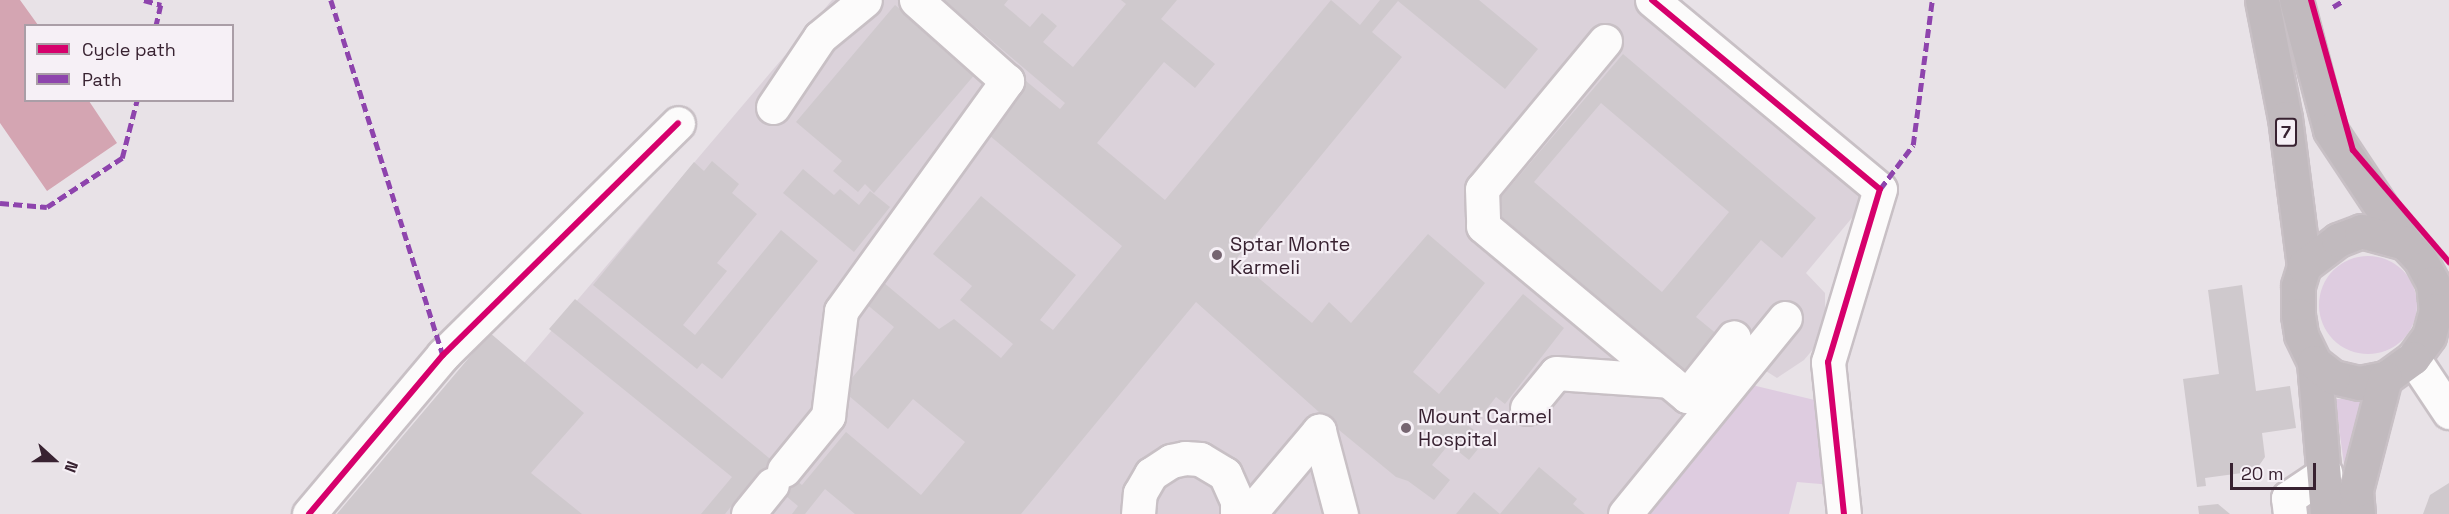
<!DOCTYPE html>
<style>
body{margin:0}
#map{position:relative;width:2449px;height:514px;overflow:hidden;background:#e8e2e7;font-family:"Space Grotesk",sans-serif}
div>[style]{position:absolute}
.built>*{inset:0;background:#dbd2da}
.green>*{inset:0;background:#decce0}
.round{border-radius:50%}
.water>*{inset:0;background:#d4a5b2}
.building>*{inset:0;background:#cfc9cd}
.roads{filter:drop-shadow(2px 0 #c8c0c5) drop-shadow(-2px 0 #c8c0c5) drop-shadow(0 2px #c8c0c5) drop-shadow(0 -2px #c8c0c5)}
.minor>*{height:33px;margin:-16.5px;padding:0 16.5px;transform-origin:16.5px;border-radius:16.5px;background:#fcfbfb}
.highway>*{height:33px;margin:-16.5px;padding:0 16.5px;transform-origin:16.5px;border-radius:16.5px;background:#c1babe}
.quiet>*{height:4.5px;margin-top:-2.25px;transform-origin:0;background:repeating-linear-gradient(90deg,#8e44ad 0 9px,transparent 0 13.5px)}
.cycleway>*{height:6px;margin:-3px;padding:0 3px;transform-origin:3px;border-radius:3px;background:#d6006c}
.dots>*{width:16px;height:16px;translate:-50% -50%;box-sizing:border-box;border:3px solid #f6f0f6;border-radius:50%}
span{translate:-50% -50%;white-space:nowrap;text-align:center;line-height:1.15;-webkit-text-stroke:4.5px #f6f0f6;paint-order:stroke}
.shield-label span{padding:2px 4px;background:#f6f0f6;border:2px solid;border-radius:4px;-webkit-text-stroke-width:0}
.shield-label{font-size:18px;color:#382231;font-weight:700}
.poi-label{font-size:20px;color:#382231}
.left{translate:0 -50%;text-align:left}
.legend{position:absolute;left:24px;top:24px;width:210px;height:78px;box-sizing:border-box;background:#f6f0f6;border:2px solid #aa9ea7;margin:0;padding:8px 10px;list-style:none;font-size:18px;color:#382231}
.legend li{display:flex;align-items:center;gap:12px;height:30px}
.legend b{width:30px;border:2px solid #aa9ea7}
.north{position:absolute;left:24px;top:430px;width:60px;height:60px;-webkit-text-stroke:4px #f6f0f6;paint-order:stroke;rotate:111deg;font-size:16px;font-weight:700;line-height:24px;text-align:center;color:#382231}
.north::after{content:'';display:block;margin:auto;width:21px;height:27px;background:#382231;clip-path:polygon(50% 0,100% 100%,50% 72%,0 100%)}
.scale{position:absolute;left:2230px;top:463px;width:86px;height:27px;box-sizing:border-box;border:3px solid #382231;border-top:0;padding-left:8px;font-size:18px;line-height:21px;white-space:nowrap;color:#382231;-webkit-text-stroke:4px #f6f0f6;paint-order:stroke}
</style>
<div id="map">
<div class="built">
<i style="clip-path:polygon(832px 0,1637px 0,1871px 195px,1806px 273px,1825px 293px,1825px 335px,1804px 360px,1777px 378px,1739px 354px,1607px 514px,337px 514px,490px 333px,524px 363px)"></i>
</div>
<div class="green">
<i class="round" style="left:2319px;top:256px;width:98px;height:98px"></i>
<i style="clip-path:polygon(1752px 385px,1823px 402px,1832px 485px,1797px 482px,1789px 514px,1647px 514px)"></i>
<i style="clip-path:polygon(2335px 399px,2371px 399px,2347px 486px)"></i>
</div>
<div class="water">
<i style="clip-path:polygon(0 0,20px 0,38px 25px,26px 26px,26px 100px,89px 101px,117px 143px,47px 191px,0 123px)"></i>
</div>
<div class="building">
<i style="clip-path:polygon(944px 0,1008px 0,1004px 5px,1030px 27px,1042px 13px,1057px 26px,1043px 42px,1073px 67px,1126px 4px,1121px 0,1177px 0,1161px 19px,1215px 64px,1195px 88px,1164px 62px,1097px 143px,1165px 200px,1331px 0,1360px 25px,1380px 0,1479px 0,1538px 49px,1505px 89px,1398px 1px,1372px 32px,1402px 57px,1236px 259px,1312px 323px,1329px 302px,1351px 323px,1428px 234px,1485px 283px,1413px 372px,1439px 394px,1523px 294px,1564px 328px,1505px 404px,1496px 397px,1482px 415px,1473px 408px,1462px 421px,1486px 439px,1469px 460px,1449px 444px,1432px 465px,1450px 480px,1434px 500px,1408px 481px,1396px 477px,1339px 430px,1196px 302px,1021px 514px,855px 514px,825px 489px,805px 514px,792px 514px,798px 506px,758px 473px,725px 514px,701px 514px,732px 477px,549px 329px,575px 299px,802px 485px,846px 432px,921px 495px,965px 442px,913px 399px,888px 429px,842px 390px,894px 327px,859px 298px,877px 277px,939px 329px,954px 319px,1001px 358px,1013px 344px,960px 300px,972px 286px,933px 254px,981px 196px,1076px 275px,1040px 320px,1053px 330px,1122px 246px,984px 131px,1026px 81px,1060px 109px,1065px 103px)"></i>
<i style="clip-path:polygon(895px 5px,976px 73px,874px 193px,865px 184px,858px 192px,833px 171px,842px 161px,796px 122px)"></i>
<i style="clip-path:polygon(evenodd,1623px 54px,1816px 218px,1782px 258px,1761px 240px,1696px 317px,1718px 335px,1684px 374px,1491px 209px,1623px 54px,1601px 103px,1729px 212px,1662px 292px,1534px 182px,1601px 103px)"></i>
<i style="clip-path:polygon(712px 161px,739px 184px,732px 193px,757px 214px,717px 263px,727px 271px,683px 325px,695px 335px,781px 230px,818px 261px,722px 379px,702px 363px,697px 369px,593px 285px,694px 162px,704px 171px)"></i>
<i style="clip-path:polygon(803px 169px,834px 195px,840px 189px,859px 205px,870px 191px,890px 207px,854px 252px,783px 193px)"></i>
<i style="clip-path:polygon(2242px 285px,2256px 391px,2290px 386px,2296px 428px,2262px 433px,2265px 457px,2249px 480px,2242px 473px,2205px 478px,2206px 486px,2197px 487px,2183px 379px,2219px 374px,2208px 290px)"></i>
<i style="clip-path:polygon(490px 333px,584px 413px,531px 473px,582px 514px,337px 514px)"></i>
<i style="clip-path:polygon(1539px 467px,1577px 499px,1573px 504px,1585px 514px,1500px 514px)"></i>
<i style="clip-path:polygon(2449px 483px,2449px 514px,2423px 514px,2430px 495px)"></i>
<i style="clip-path:polygon(1474px 492px,1500px 514px,1456px 514px)"></i>
<i style="clip-path:polygon(2218px 504px,2230px 514px,2199px 514px,2198px 506px)"></i>
</div>
<div class="roads">
<div class="minor">
<i style="left:1652px;top:0;width:296px;rotate:39.7deg"></i>
<i style="left:1880px;top:189px;width:181px;rotate:106.7deg"></i>
<i style="left:1828px;top:362px;width:153px;rotate:84deg"></i>
<i style="left:1605px;top:41px;width:192px;rotate:129.7deg"></i>
<i style="left:1482px;top:189px;width:37px;rotate:88deg"></i>
<i style="left:1483px;top:226px;width:266px;rotate:39.8deg"></i>
<i style="left:1687px;top:396px;width:75px;rotate:-51.5deg"></i>
<i style="left:773px;top:107px;width:84px;rotate:-56.1deg"></i>
<i style="left:820px;top:37px;width:58px;rotate:-39.4deg"></i>
<i style="left:2413px;top:358px;width:65px;rotate:56.3deg"></i>
<i style="left:1527px;top:408px;width:45px;rotate:-50.4deg"></i>
<i style="left:1556px;top:373px;width:113px;rotate:4deg"></i>
<i style="left:1319px;top:431px;width:86px;rotate:75.2deg"></i>
<i style="left:784px;top:470px;width:70px;rotate:-50.8deg"></i>
<i style="left:828px;top:416px;width:106px;rotate:-82.9deg"></i>
<i style="left:841px;top:311px;width:284px;rotate:-54.2deg"></i>
<i style="left:1007px;top:81px;width:122px;rotate:-138.3deg"></i>
<i style="left:309px;top:514px;width:208px;rotate:-49.9deg"></i>
<i style="left:443px;top:355px;width:330px;rotate:-44.6deg"></i>
<i style="left:748px;top:514px;width:38px;rotate:-51deg"></i>
<i style="left:1138px;top:514px;width:21px;rotate:-85deg"></i>
<i style="left:1140px;top:493px;width:22px;rotate:-60deg"></i>
<i style="left:1151px;top:474px;width:24px;rotate:-33deg"></i>
<i style="left:1171px;top:461px;width:14px;rotate:-12deg"></i>
<i style="left:1185px;top:458px;width:15px;rotate:4deg"></i>
<i style="left:1200px;top:459px;width:29px;rotate:31deg"></i>
<i style="left:1225px;top:474px;width:30px;rotate:66deg"></i>
<i style="left:1237px;top:501px;width:13px;rotate:90deg"></i>
<i style="left:1249px;top:514px;width:109px;rotate:-49.9deg"></i>
<i style="left:1625px;top:514px;width:253px;rotate:-50.8deg"></i>
<i style="left:2290px;top:514px;width:16px;rotate:-97deg"></i>
<i style="left:2288px;top:498px;width:45px;rotate:-34deg"></i>
</div>
<div class="highway">
<i style="left:2262px;top:0;width:120px;rotate:79deg"></i>
<i style="left:2285px;top:118px;width:149px;rotate:82.7deg"></i>
<i style="left:2304px;top:266px;width:21px;rotate:107deg"></i>
<i style="left:2298px;top:286px;width:29px;rotate:90deg"></i>
<i style="left:2298px;top:315px;width:20px;rotate:81deg"></i>
<i style="left:2301px;top:335px;width:30px;rotate:64deg"></i>
<i style="left:2314px;top:362px;width:153px;rotate:85.1deg"></i>
<i style="left:2296px;top:0;width:134px;rotate:75.3deg"></i>
<i style="left:2330px;top:130px;width:136px;rotate:56.4deg"></i>
<i style="left:2405px;top:243px;width:22px;rotate:47deg"></i>
<i style="left:2420px;top:259px;width:27px;rotate:62deg"></i>
<i style="left:2433px;top:283px;width:27px;rotate:84deg"></i>
<i style="left:2436px;top:310px;width:27px;rotate:105deg"></i>
<i style="left:2429px;top:336px;width:27px;rotate:126deg"></i>
<i style="left:2413px;top:358px;width:34px;rotate:144deg"></i>
<i style="left:2385px;top:378px;width:26px;rotate:169deg"></i>
<i style="left:2359px;top:383px;width:27px;rotate:-167deg"></i>
<i style="left:2333px;top:377px;width:24px;rotate:-142deg"></i>
<i style="left:2304px;top:266px;width:43px;rotate:-37.4deg"></i>
<i style="left:2338px;top:240px;width:25px;rotate:-21deg"></i>
<i style="left:2361px;top:231px;width:46px;rotate:15.3deg"></i>
<i style="left:2358px;top:514px;width:24px;rotate:-95deg"></i>
<i style="left:2356px;top:490px;width:116px;rotate:-75.5deg"></i>
</div>
</div>
<div class="quiet">
<i style="left:144px;top:0;width:18px;rotate:16deg"></i>
<i style="left:161px;top:5px;width:22px;rotate:103deg"></i>
<i style="left:331px;top:0;width:372px;rotate:72.5deg"></i>
<i style="left:2333px;top:7px;width:13px;rotate:-32deg"></i>
<i style="left:1880px;top:189px;width:55px;rotate:-53.1deg"></i>
<i style="left:1913px;top:145px;width:146px;rotate:-82.5deg"></i>
<i style="left:0;top:203px;width:47px;rotate:4.9deg"></i>
<i style="left:47px;top:207px;width:90px;rotate:-33.2deg"></i>
<i style="left:122px;top:158px;width:60px;rotate:-75.5deg"></i>
</div>
<div class="cycleway">
<i style="left:1652px;top:0;width:296px;rotate:39.7deg"></i>
<i style="left:1880px;top:189px;width:181px;rotate:106.7deg"></i>
<i style="left:1828px;top:362px;width:153px;rotate:84deg"></i>
<i style="left:2311px;top:0;width:156px;rotate:74.4deg"></i>
<i style="left:2353px;top:150px;width:148px;rotate:49.4deg"></i>
<i style="left:309px;top:514px;width:208px;rotate:-49.9deg"></i>
<i style="left:443px;top:355px;width:330px;rotate:-44.6deg"></i>
</div>
<div class="dots">
<i style="left:1217px;top:255px;background:#766571"></i>
<i style="left:1406px;top:428px;background:#766571"></i>
</div>
<div class="shield-label">
<span style="left:2286px;top:132px">7</span>
</div>
<div class="poi-label">
<span class="left" style="left:1230px;top:256px">Sptar Monte<br>Karmeli</span>
<span class="left" style="left:1418px;top:428px">Mount Carmel<br>Hospital</span>
</div>
<ul class="legend">
<li><b style="height:8px;background:#d6006c"></b>Cycle path</li>
<li><b style="height:8px;background:#8e44ad"></b>Path</li>
</ul>
<div class="north">N</div>
<div class="scale">20 m</div>
</div>
